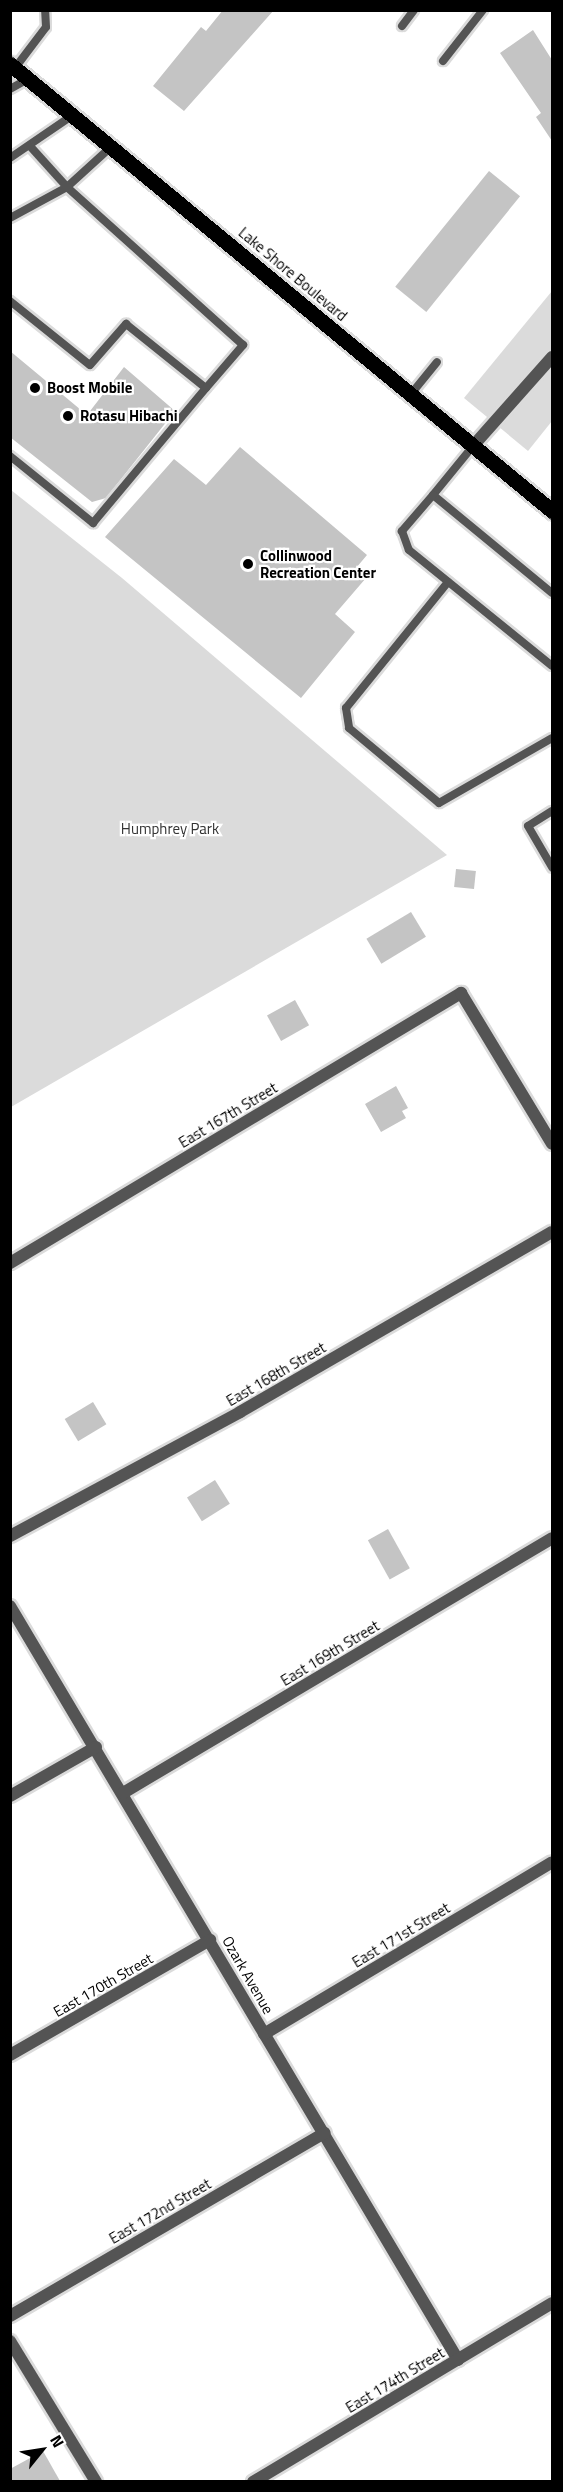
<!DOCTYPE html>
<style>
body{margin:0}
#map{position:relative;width:563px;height:2492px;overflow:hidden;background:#fff;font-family:"Titillium Web",sans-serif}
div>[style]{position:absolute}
.green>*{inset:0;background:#dbdbdb}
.building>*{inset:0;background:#c4c4c4;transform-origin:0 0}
.roads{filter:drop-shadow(2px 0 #dbdbdb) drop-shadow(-2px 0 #dbdbdb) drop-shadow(0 2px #dbdbdb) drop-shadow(0 -2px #dbdbdb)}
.lane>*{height:8px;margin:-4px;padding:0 4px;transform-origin:4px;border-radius:4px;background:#545454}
.street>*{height:12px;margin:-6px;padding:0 6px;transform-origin:6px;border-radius:6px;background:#545454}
.primary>*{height:15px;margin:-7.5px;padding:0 7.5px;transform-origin:7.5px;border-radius:7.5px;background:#000}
.dots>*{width:16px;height:16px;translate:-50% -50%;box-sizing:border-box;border:3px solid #fff;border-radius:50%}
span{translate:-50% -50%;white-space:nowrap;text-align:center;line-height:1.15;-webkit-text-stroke:4.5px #fff;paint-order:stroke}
.street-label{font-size:15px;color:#000}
.poi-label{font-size:15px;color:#000;font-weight:700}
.left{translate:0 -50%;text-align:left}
.park-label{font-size:15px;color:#323232}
.frame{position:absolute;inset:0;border:12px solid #000;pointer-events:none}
.north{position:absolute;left:12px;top:2420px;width:60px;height:60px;-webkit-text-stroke:4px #fff;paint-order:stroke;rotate:60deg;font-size:16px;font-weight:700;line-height:24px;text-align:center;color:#000}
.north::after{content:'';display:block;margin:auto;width:21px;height:27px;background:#000;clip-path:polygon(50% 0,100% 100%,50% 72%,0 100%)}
</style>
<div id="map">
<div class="green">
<i style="clip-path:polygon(552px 291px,552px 421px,528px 451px,464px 398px)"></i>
<i style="clip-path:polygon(11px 490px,122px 578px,447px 855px,11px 1107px)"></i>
</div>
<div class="building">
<i style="clip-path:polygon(223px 10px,274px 10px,184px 111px,153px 86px,201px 27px,206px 31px)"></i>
<i style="clip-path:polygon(533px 30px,552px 60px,552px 141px,536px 117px,541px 113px,500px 53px)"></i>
<i style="left:489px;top:171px;width:40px;height:149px;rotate:39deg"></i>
<i style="clip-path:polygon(10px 351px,87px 415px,124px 367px,175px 411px,106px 498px,92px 502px,10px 437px)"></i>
<i style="clip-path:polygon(240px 447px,367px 555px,351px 574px,366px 578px,335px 614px,355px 632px,301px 698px,105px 537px,174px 459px,206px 485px)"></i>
<i style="left:456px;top:869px;width:20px;height:18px;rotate:6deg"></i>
<i style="left:411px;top:912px;width:29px;height:52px;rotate:59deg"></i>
<i style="left:295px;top:1000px;width:29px;height:32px;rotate:61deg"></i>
<i style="clip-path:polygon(396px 1086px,408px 1108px,402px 1111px,406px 1118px,381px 1132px,365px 1104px)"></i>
<i style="left:93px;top:1402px;width:26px;height:33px;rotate:59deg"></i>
<i style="left:215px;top:1480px;width:28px;height:33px;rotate:58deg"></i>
<i style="left:388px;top:1529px;width:45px;height:23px;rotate:61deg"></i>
<i style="clip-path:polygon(43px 2451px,60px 2481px,10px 2481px,10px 2469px)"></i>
</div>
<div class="roads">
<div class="lane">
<i style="left:402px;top:26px;width:20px;rotate:-53deg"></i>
<i style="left:443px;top:61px;width:65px;rotate:-51.9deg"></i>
<i style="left:15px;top:68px;width:51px;rotate:-52.9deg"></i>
<i style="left:46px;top:27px;width:17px;rotate:-93deg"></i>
<i style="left:10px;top:89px;width:21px;rotate:-29deg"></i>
<i style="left:10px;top:158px;width:76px;rotate:-34.3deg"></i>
<i style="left:10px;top:218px;width:65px;rotate:-28.5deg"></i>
<i style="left:67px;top:187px;width:59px;rotate:-42.3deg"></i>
<i style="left:10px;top:301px;width:102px;rotate:38.7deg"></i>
<i style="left:90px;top:365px;width:55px;rotate:-48.7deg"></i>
<i style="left:126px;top:324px;width:102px;rotate:38.7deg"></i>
<i style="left:206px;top:388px;width:57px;rotate:-49.3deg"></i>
<i style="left:243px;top:345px;width:237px;rotate:-138.1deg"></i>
<i style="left:67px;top:187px;width:55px;rotate:-132.1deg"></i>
<i style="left:411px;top:394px;width:41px;rotate:-50.9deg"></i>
<i style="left:10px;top:456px;width:107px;rotate:38.9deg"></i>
<i style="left:93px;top:523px;width:176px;rotate:-50.1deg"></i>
<i style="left:433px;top:495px;width:63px;rotate:-50.8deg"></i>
<i style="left:448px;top:582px;width:162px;rotate:129deg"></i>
<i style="left:346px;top:708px;width:20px;rotate:81deg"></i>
<i style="left:349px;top:728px;width:117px;rotate:39.8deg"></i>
<i style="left:439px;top:803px;width:130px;rotate:-29.9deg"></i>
<i style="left:552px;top:593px;width:154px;rotate:-140.5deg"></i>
<i style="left:433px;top:495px;width:48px;rotate:130.7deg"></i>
<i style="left:402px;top:531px;width:20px;rotate:70deg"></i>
<i style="left:409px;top:550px;width:184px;rotate:39deg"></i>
<i style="left:552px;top:811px;width:28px;rotate:148deg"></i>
<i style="left:528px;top:826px;width:48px;rotate:59.7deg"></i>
</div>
<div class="street">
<i style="left:473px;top:446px;width:119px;rotate:-48.4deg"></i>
<i style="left:10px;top:1263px;width:526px;rotate:-30.91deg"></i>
<i style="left:461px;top:993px;width:176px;rotate:58.9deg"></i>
<i style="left:10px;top:1536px;width:261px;rotate:-28.3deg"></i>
<i style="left:240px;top:1412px;width:360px;rotate:-30deg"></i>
<i style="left:10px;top:1606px;width:877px;rotate:59.28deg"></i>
<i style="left:123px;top:1793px;width:499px;rotate:-30.7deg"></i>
<i style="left:10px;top:1796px;width:99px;rotate:-29.7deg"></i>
<i style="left:264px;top:2034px;width:335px;rotate:-30.8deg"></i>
<i style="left:10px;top:2055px;width:231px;rotate:-29.9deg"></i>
<i style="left:10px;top:2316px;width:364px;rotate:-30.2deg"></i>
<i style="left:10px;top:2341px;width:165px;rotate:58.6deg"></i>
<i style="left:253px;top:2482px;width:348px;rotate:-30.9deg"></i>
</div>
<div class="primary">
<i style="left:10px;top:64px;width:703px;rotate:39.51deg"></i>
</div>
</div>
<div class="dots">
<i style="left:35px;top:388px;background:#000"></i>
<i style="left:68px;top:416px;background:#000"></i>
<i style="left:248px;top:564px;background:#000"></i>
</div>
<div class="street-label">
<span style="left:293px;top:274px;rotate:40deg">Lake Shore Boulevard</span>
<span style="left:228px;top:1115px;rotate:-31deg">East 167th Street</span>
<span style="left:276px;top:1374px;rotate:-30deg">East 168th Street</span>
<span style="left:330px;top:1653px;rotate:-31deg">East 169th Street</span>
<span style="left:401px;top:1935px;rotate:-31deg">East 171st Street</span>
<span style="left:248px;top:1975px;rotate:60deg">Ozark Avenue</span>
<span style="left:103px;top:1985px;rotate:-30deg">East 170th Street</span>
<span style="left:160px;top:2211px;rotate:-30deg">East 172nd Street</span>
<span style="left:395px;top:2380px;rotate:-31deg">East 174th Street</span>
</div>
<div class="poi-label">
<span class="left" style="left:47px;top:388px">Boost Mobile</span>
<span class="left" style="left:80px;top:416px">Rotasu Hibachi</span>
<span class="left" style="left:260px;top:564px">Collinwood<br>Recreation Center</span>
</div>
<div class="park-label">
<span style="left:170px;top:829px">Humphrey Park</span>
</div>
<div class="frame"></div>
<div class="north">N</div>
</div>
